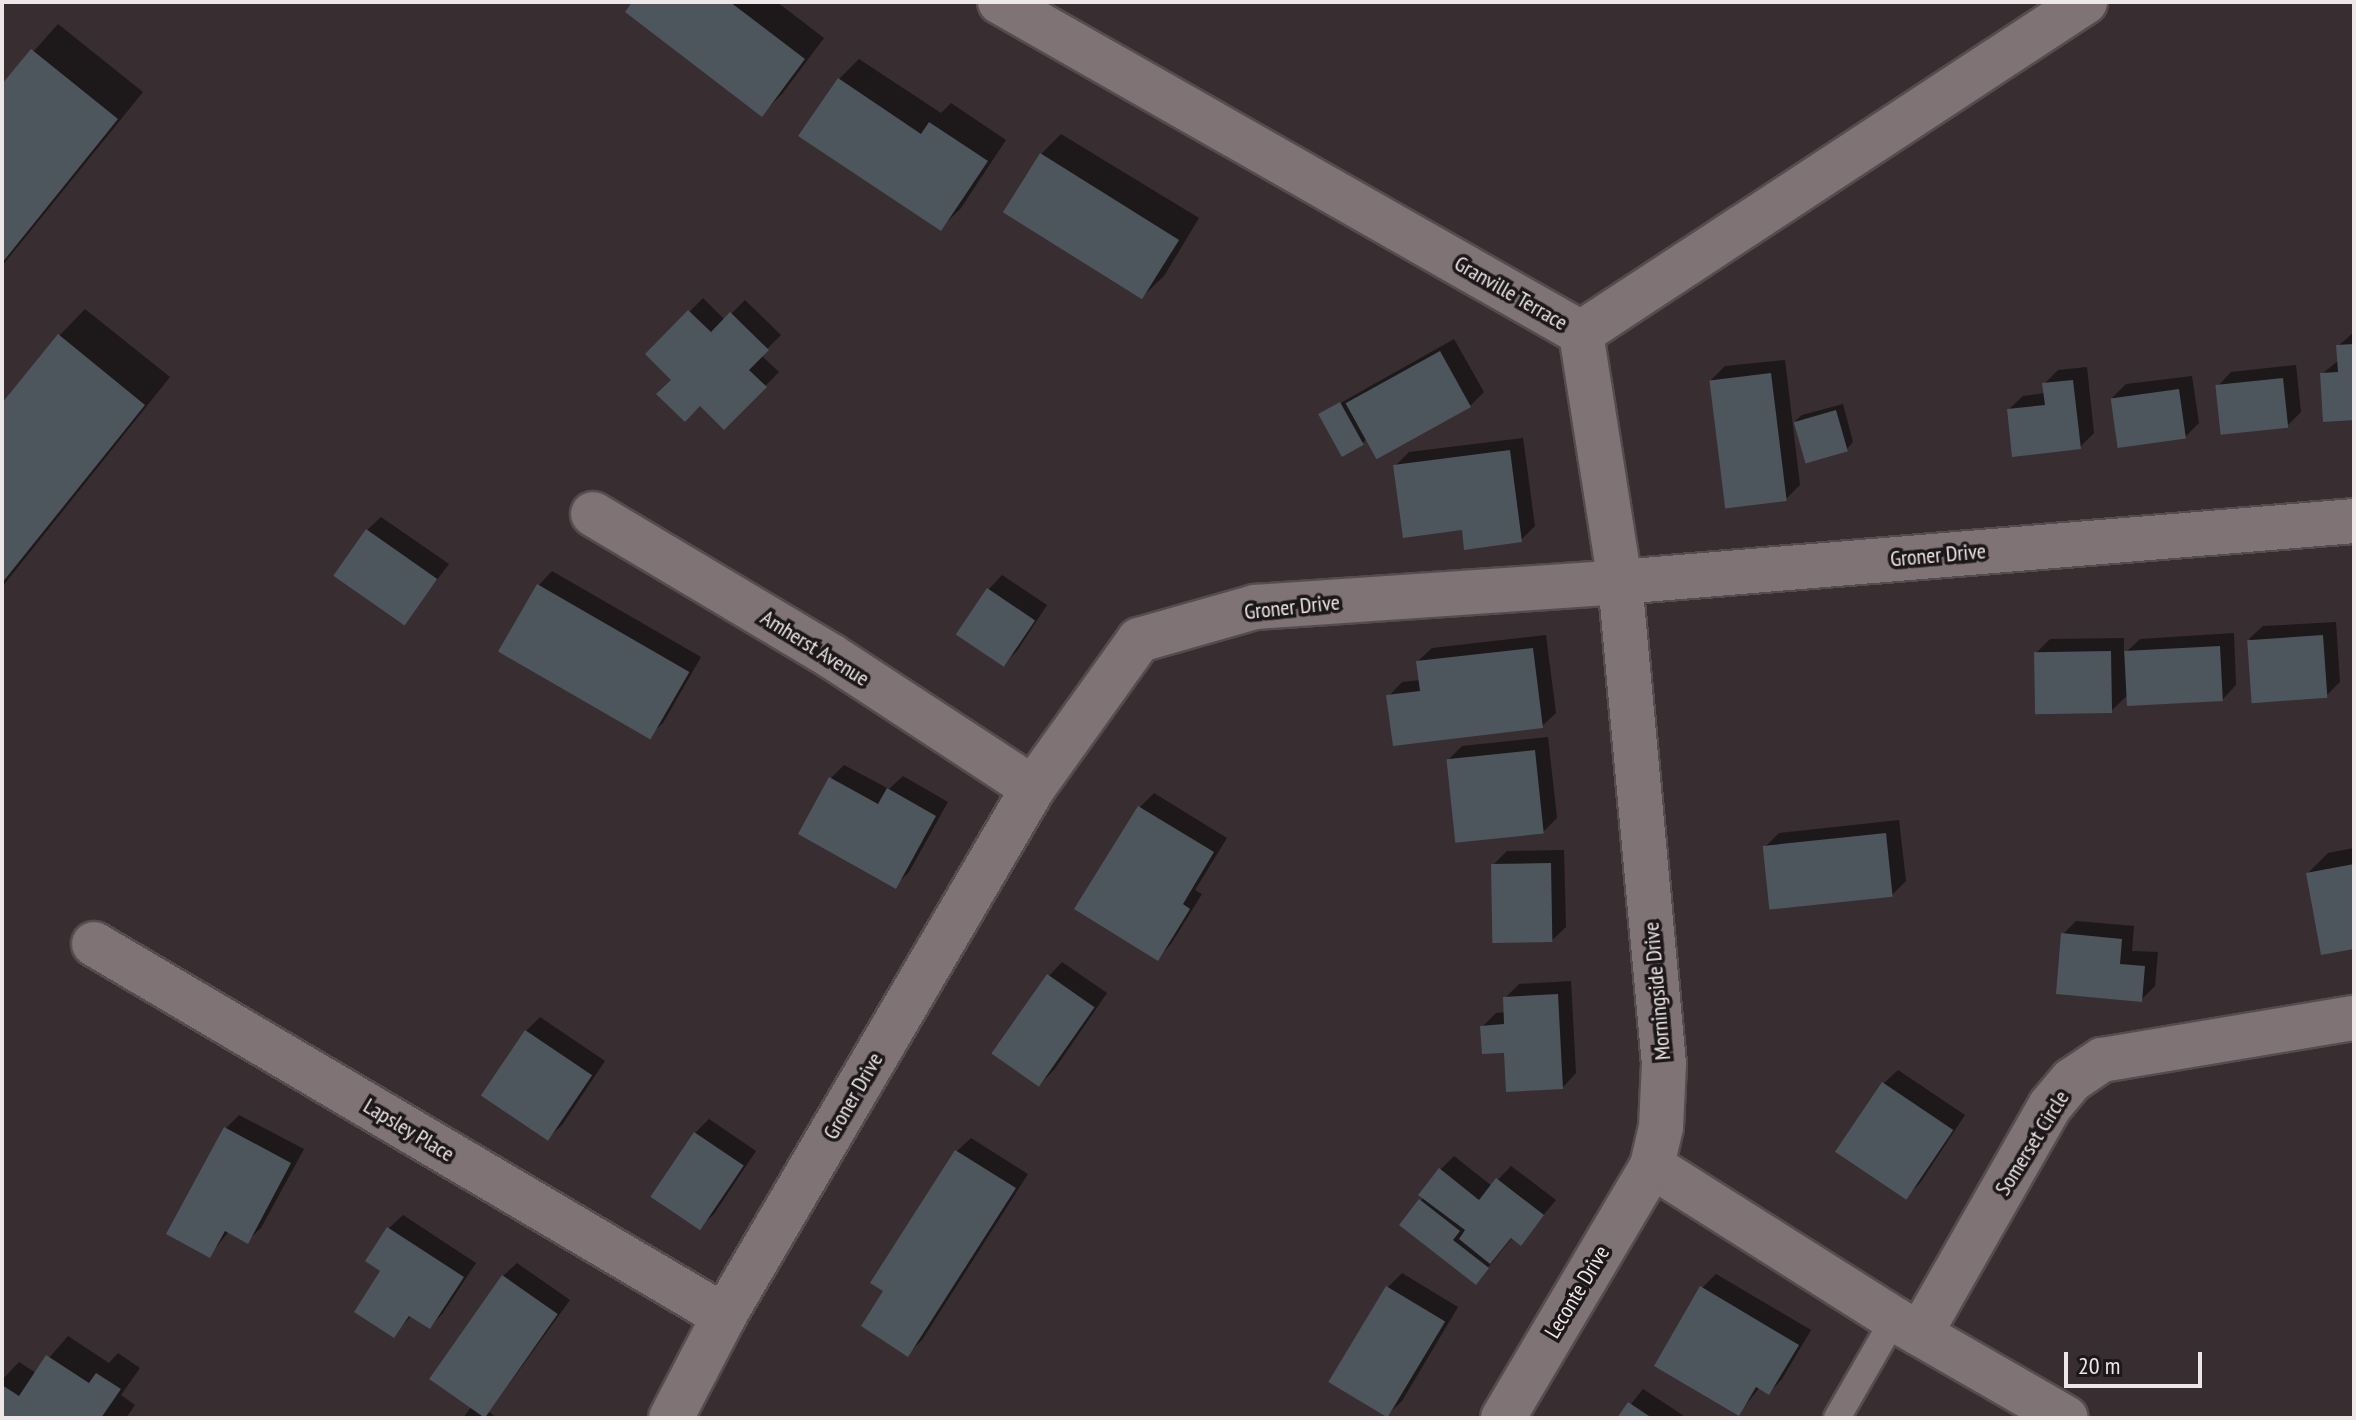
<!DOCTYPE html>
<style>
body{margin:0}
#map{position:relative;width:2356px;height:1420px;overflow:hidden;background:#382d30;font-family:"PT Sans Narrow",sans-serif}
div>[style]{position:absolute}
.shadow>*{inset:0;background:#0007}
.building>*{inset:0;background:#4c565c;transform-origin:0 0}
.roads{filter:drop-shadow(2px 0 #554c4e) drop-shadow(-2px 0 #554c4e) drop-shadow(0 2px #554c4e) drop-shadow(0 -2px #554c4e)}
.lane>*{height:26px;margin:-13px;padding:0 13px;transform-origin:13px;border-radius:13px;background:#7f7375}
.street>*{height:44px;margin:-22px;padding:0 22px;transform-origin:22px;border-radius:22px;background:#7f7375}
span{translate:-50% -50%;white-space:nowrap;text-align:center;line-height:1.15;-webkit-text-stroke:7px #1c1718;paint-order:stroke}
.street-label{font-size:22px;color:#eee7e8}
.frame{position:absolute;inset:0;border:4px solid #eee7e8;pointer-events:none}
.scale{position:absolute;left:2064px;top:1352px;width:138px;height:36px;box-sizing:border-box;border:4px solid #eee7e8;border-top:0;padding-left:10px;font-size:24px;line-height:28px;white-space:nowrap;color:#eee7e8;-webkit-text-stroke:6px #1c1718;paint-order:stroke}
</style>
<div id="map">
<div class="shadow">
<i style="clip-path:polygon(635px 2px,777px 2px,824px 38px,782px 94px,762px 114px)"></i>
<i style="clip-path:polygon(58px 24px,143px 92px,2px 266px,2px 87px)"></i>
<i style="clip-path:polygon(859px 59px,941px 113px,951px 103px,1006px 140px,961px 208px,941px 228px,839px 79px)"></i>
<i style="clip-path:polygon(1061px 134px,1199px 218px,1164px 276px,1143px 296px,1041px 154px)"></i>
<i style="clip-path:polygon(703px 298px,725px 320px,745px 300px,781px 335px,761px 355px,779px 372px,724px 428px,648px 354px)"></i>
<i style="clip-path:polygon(85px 309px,170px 377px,2px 587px,2px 407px,59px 336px)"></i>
<i style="clip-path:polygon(2354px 332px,2354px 418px,2322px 374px,2339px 360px,2338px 346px)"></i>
<i style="clip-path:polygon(1454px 339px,1484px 392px,1470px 406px,1367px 438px,1363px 443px,1321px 414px)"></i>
<i style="clip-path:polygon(1785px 360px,1800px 485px,1786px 499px,1711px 380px,1725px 366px)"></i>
<i style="clip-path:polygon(2296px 365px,2301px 412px,2287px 426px,2218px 386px,2231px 372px)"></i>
<i style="clip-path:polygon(2087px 367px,2094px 433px,2080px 447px,2009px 409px,2023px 396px,2045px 393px,2044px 384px,2058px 370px)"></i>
<i style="clip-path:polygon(2192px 376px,2199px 423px,2185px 437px,2112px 398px,2126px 384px)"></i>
<i style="clip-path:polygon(1843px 404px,1853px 442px,1847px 449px,1795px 421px,1802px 415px)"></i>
<i style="clip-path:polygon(1523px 438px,1535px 526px,1521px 540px,1463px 528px,1395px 466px,1409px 452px)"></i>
<i style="clip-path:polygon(381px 517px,449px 564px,405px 622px,367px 530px)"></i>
<i style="clip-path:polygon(552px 571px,701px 657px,663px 723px,649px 736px,539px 585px)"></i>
<i style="clip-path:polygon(1002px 575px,1047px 605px,1017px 651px,1003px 665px,958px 635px,989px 589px)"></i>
<i style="clip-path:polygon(2336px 622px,2340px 682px,2326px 696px,2249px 639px,2263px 626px)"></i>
<i style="clip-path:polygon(2234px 633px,2236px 685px,2223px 699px,2129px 694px,2111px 711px,2036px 653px,2050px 639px,2124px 638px,2124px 654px,2140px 639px)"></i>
<i style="clip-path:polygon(1546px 635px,1556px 713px,1542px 726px,1389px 696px,1402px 682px,1421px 680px,1418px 661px,1432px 648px)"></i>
<i style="clip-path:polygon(1548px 737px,1557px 818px,1543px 832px,1448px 760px,1462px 746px)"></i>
<i style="clip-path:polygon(844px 765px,889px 789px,903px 776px,948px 802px,909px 872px,895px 886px,831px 778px)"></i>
<i style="clip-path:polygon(1154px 793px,1227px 838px,1195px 890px,1202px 894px,1171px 944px,1158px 958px,1077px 909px,1140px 807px)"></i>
<i style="clip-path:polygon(1899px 820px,1906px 881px,1892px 895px,1765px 847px,1779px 833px)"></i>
<i style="clip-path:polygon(2354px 848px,2354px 947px,2308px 873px,2328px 853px)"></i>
<i style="clip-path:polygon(1564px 850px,1566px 927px,1552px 940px,1493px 865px,1507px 851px)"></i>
<i style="clip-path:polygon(2076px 921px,2134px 926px,2132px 951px,2158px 952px,2155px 986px,2141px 1000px,2063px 934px)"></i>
<i style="clip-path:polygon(1062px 962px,1107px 993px,1054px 1070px,1040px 1084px,1049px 976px)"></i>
<i style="clip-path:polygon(1571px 981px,1576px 1073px,1563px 1087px,1506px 1051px,1482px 1027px,1496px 1013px,1506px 1012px,1505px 998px,1519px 984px)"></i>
<i style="clip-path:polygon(540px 1017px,605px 1061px,562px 1125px,548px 1138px,526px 1031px)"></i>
<i style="clip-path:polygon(1898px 1070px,1965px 1115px,1920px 1183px,1906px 1197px,1884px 1083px)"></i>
<i style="clip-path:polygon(239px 1115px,304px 1149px,261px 1228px,247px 1241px,229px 1231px,210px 1255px,226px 1128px)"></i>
<i style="clip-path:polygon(709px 1119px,756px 1151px,714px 1214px,700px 1227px,695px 1133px)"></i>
<i style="clip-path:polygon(971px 1138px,1028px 1174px,922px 1340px,908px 1354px,886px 1291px,957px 1151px)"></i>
<i style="clip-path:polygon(1454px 1156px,1492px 1186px,1511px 1166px,1556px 1200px,1520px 1243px,1513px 1237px,1476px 1282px,1421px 1201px,1440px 1170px)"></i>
<i style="clip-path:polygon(403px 1215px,476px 1263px,443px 1313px,430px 1327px,412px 1315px,394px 1335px,383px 1271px,389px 1228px)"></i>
<i style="clip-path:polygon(517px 1263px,570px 1300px,489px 1412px,497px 1418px,463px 1418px,472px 1406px,503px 1276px)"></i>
<i style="clip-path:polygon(1402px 1273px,1458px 1307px,1402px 1401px,1388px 1414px,1332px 1381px,1388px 1287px)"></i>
<i style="clip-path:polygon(1716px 1274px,1811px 1330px,1782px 1379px,1769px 1393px,1760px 1387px,1739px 1413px,1702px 1288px)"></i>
<i style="clip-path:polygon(68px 1336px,109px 1363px,118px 1353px,140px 1368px,121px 1395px,135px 1405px,126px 1418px,2px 1418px,2px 1380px,19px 1362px,36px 1373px)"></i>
<i style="clip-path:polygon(1643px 1389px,1687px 1418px,1620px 1418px)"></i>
</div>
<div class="building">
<i style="clip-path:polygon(632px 2px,730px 2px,805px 59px,762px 117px,625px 12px)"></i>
<i style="clip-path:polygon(31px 49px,118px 119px,2px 263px,2px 84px)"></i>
<i style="clip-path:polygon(838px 78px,921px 134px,929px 122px,988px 161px,941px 231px,798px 136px)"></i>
<i style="left:1040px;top:153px;width:164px;height:70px;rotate:32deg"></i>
<i style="clip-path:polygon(688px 310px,711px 332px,730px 312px,769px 350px,749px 370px,767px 387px,724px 430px,700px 406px,685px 422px,656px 394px,671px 380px,645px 354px)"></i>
<i style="clip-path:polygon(58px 334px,145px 405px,2px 583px,2px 403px)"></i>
<i style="clip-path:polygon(2354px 344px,2354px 420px,2323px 422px,2320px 373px,2338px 372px,2336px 345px)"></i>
<i style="left:1440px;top:351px;width:64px;height:108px;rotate:61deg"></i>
<i style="left:1771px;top:373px;width:129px;height:62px;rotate:83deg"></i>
<i style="left:2283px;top:378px;width:50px;height:68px;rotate:84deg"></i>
<i style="clip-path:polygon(2073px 380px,2081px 449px,2012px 457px,2007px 409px,2045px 405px,2042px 383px)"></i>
<i style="left:2179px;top:389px;width:50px;height:69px;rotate:82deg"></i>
<i style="left:1340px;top:402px;width:49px;height:25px;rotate:61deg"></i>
<i style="left:1836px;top:410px;width:43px;height:44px;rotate:74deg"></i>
<i style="clip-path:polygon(1510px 450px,1522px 542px,1464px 550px,1462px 530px,1403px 538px,1393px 465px)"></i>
<i style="left:366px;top:529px;width:87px;height:57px;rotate:35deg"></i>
<i style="left:537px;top:584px;width:176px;height:78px;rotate:30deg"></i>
<i style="left:987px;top:588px;width:58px;height:56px;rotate:34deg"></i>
<i style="left:2323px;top:635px;width:63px;height:76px;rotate:86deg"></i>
<i style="left:2220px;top:646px;width:55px;height:96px;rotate:87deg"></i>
<i style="clip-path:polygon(1533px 648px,1543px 728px,1393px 746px,1386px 695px,1420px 691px,1416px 661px)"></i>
<i style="left:2111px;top:651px;width:62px;height:77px;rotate:89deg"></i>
<i style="left:1535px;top:750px;width:84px;height:89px;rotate:84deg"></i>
<i style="clip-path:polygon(829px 777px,878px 804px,887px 788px,936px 816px,896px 889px,798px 834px)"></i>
<i style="clip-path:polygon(1138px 806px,1214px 852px,1183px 904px,1190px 909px,1158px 961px,1074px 909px)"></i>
<i style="left:1886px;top:833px;width:64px;height:124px;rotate:84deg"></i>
<i style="left:1551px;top:863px;width:79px;height:60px;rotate:89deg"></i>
<i style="clip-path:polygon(2354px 864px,2354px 949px,2321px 955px,2306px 873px)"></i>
<i style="clip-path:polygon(2061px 933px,2122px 939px,2120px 964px,2145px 966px,2142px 1002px,2056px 994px)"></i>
<i style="left:1047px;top:974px;width:58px;height:97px;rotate:35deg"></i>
<i style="clip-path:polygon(1558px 994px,1563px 1089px,1506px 1092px,1504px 1053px,1482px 1054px,1480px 1026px,1504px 1024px,1503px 997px)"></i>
<i style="left:525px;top:1030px;width:81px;height:79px;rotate:34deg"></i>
<i style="left:1882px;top:1082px;width:86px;height:84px;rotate:34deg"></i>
<i style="clip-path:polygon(224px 1127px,291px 1163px,248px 1244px,225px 1231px,210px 1258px,166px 1234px)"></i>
<i style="left:694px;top:1132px;width:60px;height:78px;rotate:34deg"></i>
<i style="clip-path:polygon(955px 1150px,1016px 1188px,908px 1357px,861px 1326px,883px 1291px,870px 1283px)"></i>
<i style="clip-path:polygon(1439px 1168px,1479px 1200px,1496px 1178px,1544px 1215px,1521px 1246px,1511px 1238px,1490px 1264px,1459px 1239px,1465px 1230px,1418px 1195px)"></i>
<i style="clip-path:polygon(1419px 1199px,1460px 1231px,1453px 1240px,1489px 1268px,1476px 1285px,1399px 1225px)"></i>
<i style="clip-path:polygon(387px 1227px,464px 1277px,430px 1329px,409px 1316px,394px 1338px,354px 1312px,380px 1271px,365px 1261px)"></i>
<i style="left:502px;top:1275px;width:68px;height:127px;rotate:35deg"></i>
<i style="left:1386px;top:1286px;width:69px;height:112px;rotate:31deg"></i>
<i style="clip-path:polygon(1700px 1286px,1799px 1345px,1769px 1395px,1756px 1387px,1739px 1416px,1654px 1366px)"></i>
<i style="clip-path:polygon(46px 1355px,89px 1383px,96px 1373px,121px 1389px,101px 1418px,2px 1418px,2px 1385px,19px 1396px)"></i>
<i style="clip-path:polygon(1628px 1402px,1652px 1418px,1617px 1418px)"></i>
</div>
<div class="roads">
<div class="lane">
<i style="left:1837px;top:1418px;width:114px;rotate:-60.1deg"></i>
</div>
<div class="street">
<i style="left:1000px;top:2px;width:669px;rotate:29.67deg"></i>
<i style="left:1581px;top:333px;width:603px;rotate:-33.29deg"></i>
<i style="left:593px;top:514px;width:277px;rotate:30.8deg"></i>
<i style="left:831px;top:656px;width:241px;rotate:33.2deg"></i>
<i style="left:94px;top:944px;width:732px;rotate:30.56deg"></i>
<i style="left:1652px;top:1166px;width:286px;rotate:32.3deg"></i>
<i style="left:1894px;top:1319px;width:198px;rotate:29.9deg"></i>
<i style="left:1920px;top:1334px;width:262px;rotate:-60.3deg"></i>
<i style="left:2050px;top:1106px;width:34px;rotate:-50deg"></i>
<i style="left:2072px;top:1080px;width:36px;rotate:-34deg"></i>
<i style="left:2102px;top:1060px;width:255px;rotate:-9.5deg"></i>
<i style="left:671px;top:1418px;width:115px;rotate:-62.5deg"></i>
<i style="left:724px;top:1316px;width:612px;rotate:-59.66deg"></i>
<i style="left:1033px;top:788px;width:182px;rotate:-54.4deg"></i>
<i style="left:1139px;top:640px;width:121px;rotate:-15.9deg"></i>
<i style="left:1255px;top:607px;width:366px;rotate:-3.9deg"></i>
<i style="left:1620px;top:582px;width:737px;rotate:-4.75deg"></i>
<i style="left:1503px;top:1418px;width:293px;rotate:-59.4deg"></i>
<i style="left:1652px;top:1166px;width:40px;rotate:-77deg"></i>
<i style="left:1661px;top:1127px;width:63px;rotate:-87.3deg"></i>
<i style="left:1664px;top:1064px;width:484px;rotate:-95.2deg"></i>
<i style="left:1620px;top:582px;width:252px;rotate:-98.9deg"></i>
</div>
</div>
<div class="street-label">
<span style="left:1511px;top:293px;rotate:30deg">Granville Terrace</span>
<span style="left:1938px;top:555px;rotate:-5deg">Groner Drive</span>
<span style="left:1292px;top:607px;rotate:-6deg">Groner Drive</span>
<span style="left:815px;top:648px;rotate:32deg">Amherst Avenue</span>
<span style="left:1657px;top:991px;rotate:-95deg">Morningside Drive</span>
<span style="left:853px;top:1096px;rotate:-60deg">Groner Drive</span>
<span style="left:409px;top:1130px;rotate:31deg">Lapsley Place</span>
<span style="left:2032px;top:1143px;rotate:-58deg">Somerset Circle</span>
<span style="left:1577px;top:1292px;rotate:-59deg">Leconte Drive</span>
</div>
<div class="frame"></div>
<div class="scale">20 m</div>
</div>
